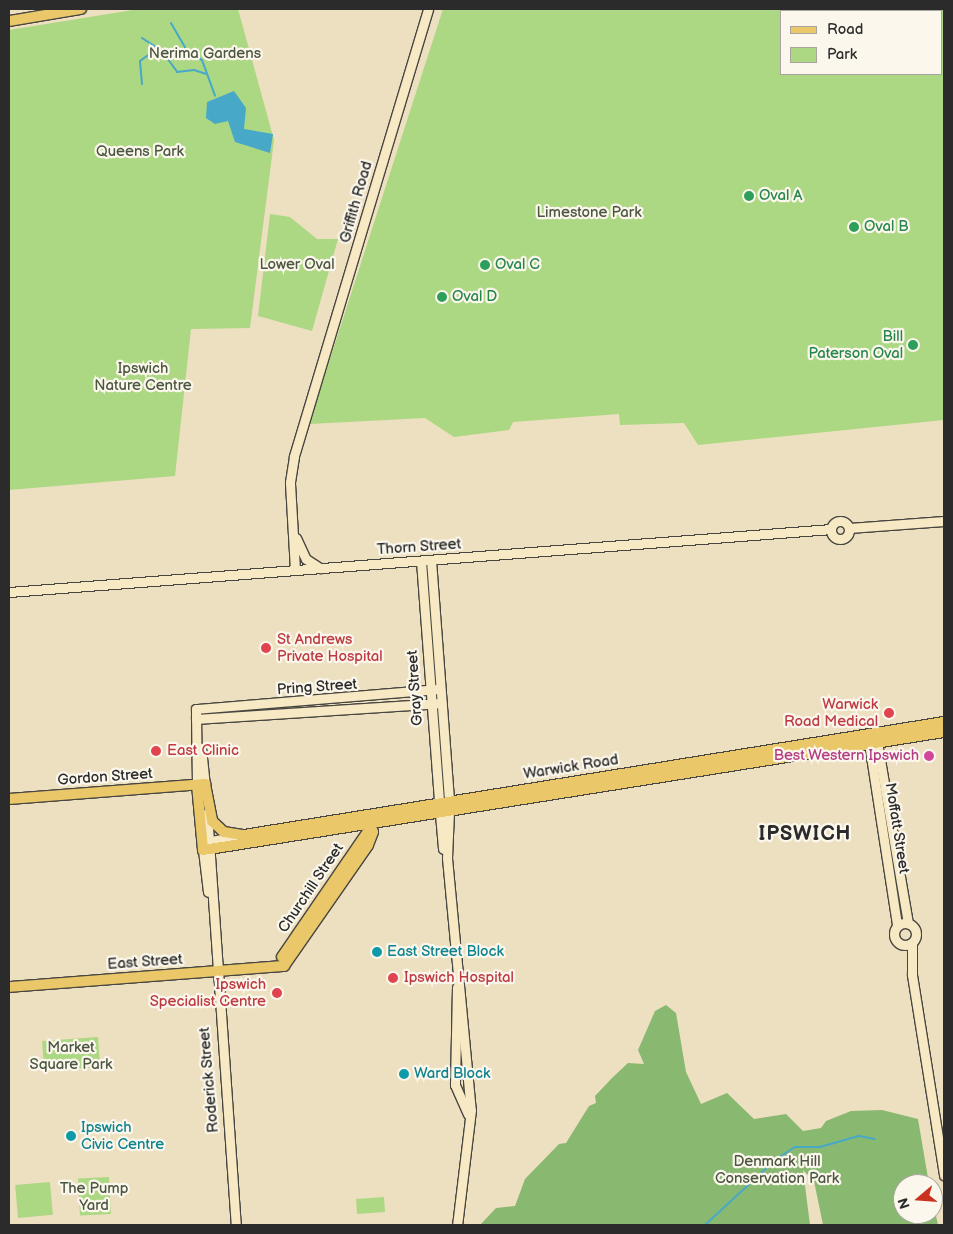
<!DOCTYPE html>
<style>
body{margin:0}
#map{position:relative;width:953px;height:1234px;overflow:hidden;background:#ede0c0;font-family:"Balsamiq Sans",sans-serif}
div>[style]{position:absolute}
.green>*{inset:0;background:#acd783;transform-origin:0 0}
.forest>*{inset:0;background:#89b871}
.water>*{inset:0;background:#47a8c7}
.stream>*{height:2px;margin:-1px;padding:0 1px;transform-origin:1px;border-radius:1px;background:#47a8c7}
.roads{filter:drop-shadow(1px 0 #484641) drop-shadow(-1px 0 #484641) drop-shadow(0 1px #484641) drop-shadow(0 -1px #484641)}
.secondary>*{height:9px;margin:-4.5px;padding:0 4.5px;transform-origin:4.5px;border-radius:4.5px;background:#f7e9c3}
.secondary>.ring{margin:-4.5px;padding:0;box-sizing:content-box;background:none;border:9px solid #f7e9c3;border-radius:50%}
.primary>*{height:10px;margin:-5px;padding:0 5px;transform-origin:5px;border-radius:5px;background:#eac769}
.dots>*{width:14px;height:14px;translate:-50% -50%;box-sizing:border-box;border:2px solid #fbf7ec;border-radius:50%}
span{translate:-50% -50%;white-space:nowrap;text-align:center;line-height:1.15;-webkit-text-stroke:4.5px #fbf7ec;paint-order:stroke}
.park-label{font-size:15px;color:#4b5641}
.leisure-label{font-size:15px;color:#27864d}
.left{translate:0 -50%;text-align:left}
.right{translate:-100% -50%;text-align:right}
.street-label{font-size:15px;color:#2b2b2b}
.health-label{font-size:15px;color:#be3a42}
.hotel-label{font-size:15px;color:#b23c85}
.culture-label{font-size:15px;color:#0d838f}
.district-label{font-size:20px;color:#2b2b2b;font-weight:700;letter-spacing:1px}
.frame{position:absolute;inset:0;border:10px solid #2b2b2b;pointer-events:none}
.legend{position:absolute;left:780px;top:10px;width:162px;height:65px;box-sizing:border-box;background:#fbf7ec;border:1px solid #a8a59f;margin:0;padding:6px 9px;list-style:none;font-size:15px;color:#2b2b2b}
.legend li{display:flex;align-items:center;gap:10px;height:25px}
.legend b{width:25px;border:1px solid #a8a59f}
.north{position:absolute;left:893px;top:1174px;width:50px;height:50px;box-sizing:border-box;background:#fbf7ec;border:1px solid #a8a59f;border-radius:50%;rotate:252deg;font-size:14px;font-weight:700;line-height:20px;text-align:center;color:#2b2b2b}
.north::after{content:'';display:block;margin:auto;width:18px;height:22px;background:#c8321e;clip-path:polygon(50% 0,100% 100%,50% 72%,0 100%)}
</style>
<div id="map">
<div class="green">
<i style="clip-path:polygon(139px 9px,238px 9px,274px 140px,250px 328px,191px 329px,175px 476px,9px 490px,9px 30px)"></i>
<i style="clip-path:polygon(evenodd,443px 9px,944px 9px,944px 420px,698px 445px,684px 423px,620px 425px,619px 414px,513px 422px,509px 430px,454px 437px,425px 418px,309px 424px,443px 9px,942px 11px,942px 74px,782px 74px,782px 11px,942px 11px)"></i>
<i style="clip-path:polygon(270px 214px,290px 217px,317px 239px,338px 239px,312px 331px,258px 316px)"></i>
<i style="left:98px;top:1037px;width:30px;height:56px;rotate:86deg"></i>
<i style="left:109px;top:1177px;width:37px;height:31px;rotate:87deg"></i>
<i style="left:50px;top:1182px;width:33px;height:35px;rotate:85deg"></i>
<i style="left:384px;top:1197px;width:15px;height:28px;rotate:86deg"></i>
</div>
<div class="forest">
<i style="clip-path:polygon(666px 1005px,676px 1013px,686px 1072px,701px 1104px,727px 1093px,754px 1119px,786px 1114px,803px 1131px,821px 1128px,826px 1121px,851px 1111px,882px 1110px,918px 1119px,929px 1184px,903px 1184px,903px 1214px,933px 1214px,933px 1202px,938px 1225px,823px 1225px,814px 1181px,803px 1170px,810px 1225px,480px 1225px,496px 1208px,515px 1206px,525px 1179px,559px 1144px,566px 1143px,589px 1106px,596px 1103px,595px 1096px,612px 1078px,628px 1063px,644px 1064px,638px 1050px,655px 1011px)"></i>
</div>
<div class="water">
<i style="clip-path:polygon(234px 91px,246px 108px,244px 129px,273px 134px,270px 153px,235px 142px,228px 121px,215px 124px,206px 118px,207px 102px)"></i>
</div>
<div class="stream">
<i style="left:171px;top:23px;width:30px;rotate:60deg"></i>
<i style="left:186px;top:49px;width:19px;rotate:35deg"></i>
<i style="left:202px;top:60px;width:38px;rotate:70deg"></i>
<i style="left:142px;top:38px;width:24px;rotate:33deg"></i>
<i style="left:162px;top:51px;width:26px;rotate:54deg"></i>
<i style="left:177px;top:72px;width:17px;rotate:-7deg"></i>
<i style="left:194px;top:70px;width:13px;rotate:18deg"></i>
<i style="left:142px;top:84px;width:23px;rotate:-95deg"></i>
<i style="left:140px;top:61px;width:22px;rotate:-36deg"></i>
<i style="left:705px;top:1225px;width:94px;rotate:-42.8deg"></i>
<i style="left:774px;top:1161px;width:25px;rotate:-34deg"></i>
<i style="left:795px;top:1147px;width:25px"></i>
<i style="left:820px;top:1147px;width:41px;rotate:-15.8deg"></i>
<i style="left:859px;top:1136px;width:16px;rotate:11deg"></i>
</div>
<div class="roads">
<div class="secondary">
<i class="ring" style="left:831px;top:521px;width:9px;height:9px"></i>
<i style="left:849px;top:528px;width:95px;rotate:-4.2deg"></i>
<i style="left:296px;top:538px;width:23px;rotate:65deg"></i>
<i style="left:306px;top:559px;width:17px;rotate:33deg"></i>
<i style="left:431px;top:560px;width:243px;rotate:85.7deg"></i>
<i style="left:421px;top:561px;width:243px;rotate:85.7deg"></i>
<i style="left:295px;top:570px;width:88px;rotate:-93.3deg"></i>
<i style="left:290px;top:482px;width:26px;rotate:-81deg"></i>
<i style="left:294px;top:456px;width:467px;rotate:-73.3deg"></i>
<i style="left:9px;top:592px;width:824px;rotate:-4.38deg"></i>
<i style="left:196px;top:719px;width:246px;rotate:-3.7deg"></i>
<i style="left:876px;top:736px;width:190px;rotate:80.3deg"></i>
<i style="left:868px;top:737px;width:190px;rotate:81.2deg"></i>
<i style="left:201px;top:748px;width:36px;rotate:84deg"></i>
<i style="left:197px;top:785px;width:76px;rotate:-90.8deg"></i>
<i style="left:196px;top:709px;width:245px;rotate:-4.7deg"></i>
<i style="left:449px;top:812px;width:46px;rotate:92.5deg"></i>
<i style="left:447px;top:858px;width:253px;rotate:84.6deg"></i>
<i style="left:471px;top:1110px;width:116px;rotate:96.9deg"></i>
<i style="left:207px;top:813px;width:413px;rotate:86deg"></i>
<i style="left:440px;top:814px;width:35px;rotate:85deg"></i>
<i style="left:205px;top:842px;width:35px;rotate:-10deg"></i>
<i style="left:203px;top:850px;width:42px;rotate:83.2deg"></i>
<i class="ring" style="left:894px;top:923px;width:13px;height:13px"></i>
<i style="left:912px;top:943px;width:32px;rotate:90deg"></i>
<i style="left:912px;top:975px;width:203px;rotate:80.9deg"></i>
<i style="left:457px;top:987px;width:98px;rotate:91.2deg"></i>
<i style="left:455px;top:1085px;width:32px;rotate:66deg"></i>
</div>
<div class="primary">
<i style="left:9px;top:21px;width:73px;rotate:-9.5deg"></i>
<i style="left:197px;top:785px;width:65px;rotate:84.7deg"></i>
<i style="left:203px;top:850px;width:750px;rotate:-9.05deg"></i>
<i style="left:9px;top:799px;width:197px;rotate:-4.4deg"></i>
<i style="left:205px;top:784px;width:38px;rotate:79deg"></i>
<i style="left:212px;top:821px;width:16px;rotate:43deg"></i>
<i style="left:224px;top:832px;width:20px;rotate:9deg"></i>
<i style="left:244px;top:835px;width:709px;rotate:-9.17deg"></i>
<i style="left:282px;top:957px;width:158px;rotate:-55.6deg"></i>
<i style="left:9px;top:987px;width:276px;rotate:-4.4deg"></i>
<i style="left:284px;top:966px;width:147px;rotate:-55.2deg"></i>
<i style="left:368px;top:845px;width:14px;rotate:-69deg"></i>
<i style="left:373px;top:832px;width:15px;rotate:-113deg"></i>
</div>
</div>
<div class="dots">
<i style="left:749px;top:196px;background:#2e9e5b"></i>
<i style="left:854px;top:227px;background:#2e9e5b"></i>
<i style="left:485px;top:265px;background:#2e9e5b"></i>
<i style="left:442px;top:297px;background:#2e9e5b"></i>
<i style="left:913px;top:345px;background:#2e9e5b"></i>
<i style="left:266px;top:648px;background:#e0444e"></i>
<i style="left:889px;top:713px;background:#e0444e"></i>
<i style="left:156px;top:751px;background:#e0444e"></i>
<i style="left:929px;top:756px;background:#d1479c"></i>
<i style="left:377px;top:952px;background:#0f9aa8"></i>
<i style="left:393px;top:978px;background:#e0444e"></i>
<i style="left:277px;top:993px;background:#e0444e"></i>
<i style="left:404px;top:1074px;background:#0f9aa8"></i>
<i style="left:71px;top:1136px;background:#0f9aa8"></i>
</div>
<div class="park-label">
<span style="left:205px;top:54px">Nerima Gardens</span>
<span style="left:140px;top:152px">Queens Park</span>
<span style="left:589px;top:213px">Limestone Park</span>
<span style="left:297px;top:265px">Lower Oval</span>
<span style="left:143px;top:377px">Ipswich<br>Nature Centre</span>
<span style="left:71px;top:1056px">Market<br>Square Park</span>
<span style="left:777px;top:1170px">Denmark Hill<br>Conservation Park</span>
<span style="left:94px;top:1197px">The Pump<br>Yard</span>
</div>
<div class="leisure-label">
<span class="left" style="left:759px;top:196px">Oval A</span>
<span class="left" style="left:864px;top:227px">Oval B</span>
<span class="left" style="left:495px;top:265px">Oval C</span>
<span class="left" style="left:452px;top:297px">Oval D</span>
<span class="right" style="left:903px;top:345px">Bill<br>Paterson Oval</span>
</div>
<div class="street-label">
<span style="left:356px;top:202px;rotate:-74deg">Griffith Road</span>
<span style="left:419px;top:547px;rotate:-4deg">Thorn Street</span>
<span style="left:317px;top:687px;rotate:-4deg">Pring Street</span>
<span style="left:415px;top:688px;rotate:-94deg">Gray Street</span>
<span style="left:571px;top:767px;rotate:-9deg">Warwick Road</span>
<span style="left:105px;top:777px;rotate:-4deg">Gordon Street</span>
<span style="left:897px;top:828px;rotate:81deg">Moffatt Street</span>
<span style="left:311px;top:888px;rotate:-56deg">Churchill Street</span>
<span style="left:145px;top:962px;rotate:-4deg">East Street</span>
<span style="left:209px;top:1080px;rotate:-95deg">Roderick Street</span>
</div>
<div class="health-label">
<span class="left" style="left:277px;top:648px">St Andrews<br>Private Hospital</span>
<span class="right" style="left:878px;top:713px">Warwick<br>Road Medical</span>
<span class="left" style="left:167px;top:751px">East Clinic</span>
<span class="left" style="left:404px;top:978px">Ipswich Hospital</span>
<span class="right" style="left:266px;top:993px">Ipswich<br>Specialist Centre</span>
</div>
<div class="hotel-label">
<span class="right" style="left:919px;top:756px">Best Western Ipswich</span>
</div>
<div class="culture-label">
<span class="left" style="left:387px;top:952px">East Street Block</span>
<span class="left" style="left:414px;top:1074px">Ward Block</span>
<span class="left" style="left:81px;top:1136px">Ipswich<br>Civic Centre</span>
</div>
<div class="district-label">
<span style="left:805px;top:834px">IPSWICH</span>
</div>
<div class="frame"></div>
<ul class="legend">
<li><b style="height:6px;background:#eac769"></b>Road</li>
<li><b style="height:14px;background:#acd783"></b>Park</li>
</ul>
<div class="north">N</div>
</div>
